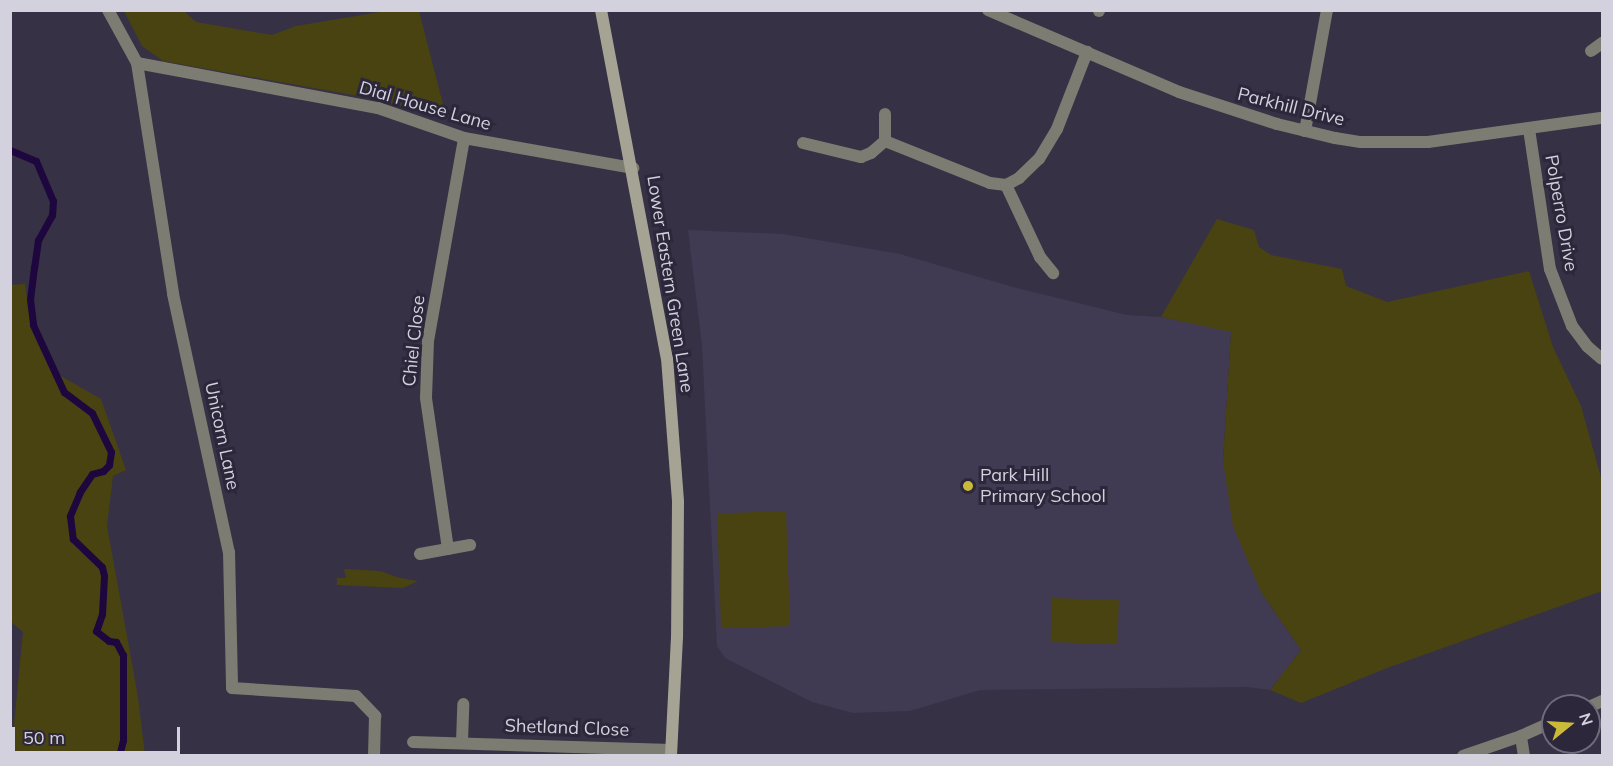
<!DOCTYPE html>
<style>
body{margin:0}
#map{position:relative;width:1613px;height:766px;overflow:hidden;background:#363144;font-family:Mulish,sans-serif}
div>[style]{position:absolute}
.built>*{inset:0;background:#403a53}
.green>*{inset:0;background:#494311;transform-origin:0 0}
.stream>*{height:7px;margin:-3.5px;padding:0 3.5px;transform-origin:3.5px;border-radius:3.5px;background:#1d073e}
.street>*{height:12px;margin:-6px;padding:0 6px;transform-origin:6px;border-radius:6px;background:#7d7c72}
.secondary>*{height:12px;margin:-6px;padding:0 6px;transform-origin:6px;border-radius:6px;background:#a5a494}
.dots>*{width:16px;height:16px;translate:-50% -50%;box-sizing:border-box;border:3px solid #2c273a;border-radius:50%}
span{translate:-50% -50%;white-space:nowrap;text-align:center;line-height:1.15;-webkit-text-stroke:6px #2c273a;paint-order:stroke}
.street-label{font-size:18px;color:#d3d1dd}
.poi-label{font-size:18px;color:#d3d1dd}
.left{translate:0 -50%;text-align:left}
.frame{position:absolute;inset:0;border:12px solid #d3d1dd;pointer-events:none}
.north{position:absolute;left:1541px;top:694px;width:60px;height:60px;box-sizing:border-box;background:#2c273a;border:2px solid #6f6b7b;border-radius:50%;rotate:72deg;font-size:16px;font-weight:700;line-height:24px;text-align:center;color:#d3d1dd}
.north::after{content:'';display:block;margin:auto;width:21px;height:27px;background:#cbba39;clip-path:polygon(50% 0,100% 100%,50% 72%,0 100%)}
.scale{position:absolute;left:12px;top:727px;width:168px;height:27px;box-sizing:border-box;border:3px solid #d3d1dd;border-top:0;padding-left:8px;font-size:18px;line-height:21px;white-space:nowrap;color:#d3d1dd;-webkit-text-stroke:4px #2c273a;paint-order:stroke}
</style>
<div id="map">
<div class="built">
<i style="clip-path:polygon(688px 230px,783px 234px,900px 254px,1013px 287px,1127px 315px,1161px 317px,1231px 331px,1223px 461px,1261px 592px,1301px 650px,1270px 690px,1247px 687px,980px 690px,910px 711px,853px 713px,812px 702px,725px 658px,717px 646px,702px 346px)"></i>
</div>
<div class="green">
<i style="clip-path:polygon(124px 11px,184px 11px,196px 22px,272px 35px,296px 26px,386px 11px,419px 11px,446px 116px,353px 95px,163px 61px,142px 46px)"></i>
<i style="clip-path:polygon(1217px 219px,1254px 230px,1259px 247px,1271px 255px,1342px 269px,1346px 286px,1387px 302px,1529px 271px,1553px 347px,1581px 406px,1602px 481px,1602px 591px,1387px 668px,1301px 703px,1270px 690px,1301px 650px,1261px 592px,1233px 526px,1223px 461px,1231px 332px,1161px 317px)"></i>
<i style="clip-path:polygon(25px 284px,31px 326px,53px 375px,59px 375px,101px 399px,126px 470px,113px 476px,107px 526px,138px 697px,145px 755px,11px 755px,23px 632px,10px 621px,10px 285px)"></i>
<i style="left:786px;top:511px;width:115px;height:69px;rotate:88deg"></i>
<i style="clip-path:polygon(344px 569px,380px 571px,400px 578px,418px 581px,403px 588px,337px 585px,337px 578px,346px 578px)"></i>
<i style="left:1052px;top:598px;width:67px;height:44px;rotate:2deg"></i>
</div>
<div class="stream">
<i style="left:10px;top:150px;width:28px;rotate:23deg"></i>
<i style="left:36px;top:161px;width:43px;rotate:67deg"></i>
<i style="left:53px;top:201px;width:14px;rotate:94deg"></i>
<i style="left:52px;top:215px;width:29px;rotate:119deg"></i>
<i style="left:38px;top:240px;width:27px;rotate:98deg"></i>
<i style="left:34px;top:267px;width:32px;rotate:97deg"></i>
<i style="left:30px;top:299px;width:26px;rotate:83deg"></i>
<i style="left:33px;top:325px;width:74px;rotate:65.2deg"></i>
<i style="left:64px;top:392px;width:35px;rotate:37deg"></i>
<i style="left:92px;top:413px;width:43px;rotate:64deg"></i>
<i style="left:111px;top:452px;width:13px;rotate:99deg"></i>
<i style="left:109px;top:465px;width:8px;rotate:135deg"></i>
<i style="left:103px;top:471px;width:11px;rotate:165deg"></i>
<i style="left:92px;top:474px;width:22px;rotate:124deg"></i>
<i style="left:80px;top:492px;width:26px;rotate:113deg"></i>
<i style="left:70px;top:516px;width:23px;rotate:83deg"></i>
<i style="left:73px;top:539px;width:40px;rotate:44deg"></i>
<i style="left:102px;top:567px;width:9px;rotate:77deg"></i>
<i style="left:104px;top:576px;width:38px;rotate:93deg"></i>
<i style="left:102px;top:614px;width:18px;rotate:109deg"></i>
<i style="left:96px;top:631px;width:16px;rotate:38deg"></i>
<i style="left:109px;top:641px;width:7px;rotate:8deg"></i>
<i style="left:116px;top:642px;width:15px;rotate:62deg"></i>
<i style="left:123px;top:655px;width:85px;rotate:90deg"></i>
<i style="left:123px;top:740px;width:16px;rotate:104deg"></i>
</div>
<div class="street">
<i style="left:108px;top:10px;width:60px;rotate:61.3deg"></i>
<i style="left:137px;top:63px;width:234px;rotate:81.1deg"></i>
<i style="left:173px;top:294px;width:264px;rotate:77.8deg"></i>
<i style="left:229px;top:552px;width:136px;rotate:88.7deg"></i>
<i style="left:232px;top:688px;width:124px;rotate:3.7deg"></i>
<i style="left:356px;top:696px;width:28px;rotate:46deg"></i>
<i style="left:375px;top:716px;width:40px;rotate:91.4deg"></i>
<i style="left:988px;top:10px;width:208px;rotate:23.2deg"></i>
<i style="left:1179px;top:92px;width:103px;rotate:18.1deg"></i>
<i style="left:1277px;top:124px;width:60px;rotate:13.6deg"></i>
<i style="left:1335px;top:138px;width:26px;rotate:9deg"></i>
<i style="left:1361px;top:142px;width:67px"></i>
<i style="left:1428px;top:142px;width:176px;rotate:-7.9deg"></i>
<i style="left:1099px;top:11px;width:1px;rotate:-90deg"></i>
<i style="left:1591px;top:51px;width:14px;rotate:-36deg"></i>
<i style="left:137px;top:63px;width:245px;rotate:10.6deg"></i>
<i style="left:378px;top:108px;width:91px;rotate:19.2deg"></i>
<i style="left:464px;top:138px;width:172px;rotate:10.1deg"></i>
<i style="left:885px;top:114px;width:27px;rotate:90deg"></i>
<i style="left:1529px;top:129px;width:142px;rotate:81.5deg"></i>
<i style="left:1550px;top:269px;width:61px;rotate:68.9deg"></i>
<i style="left:1572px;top:326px;width:26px;rotate:53deg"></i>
<i style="left:1588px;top:347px;width:18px;rotate:41deg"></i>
<i style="left:1305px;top:131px;width:123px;rotate:-79.7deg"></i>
<i style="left:803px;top:143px;width:60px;rotate:13.6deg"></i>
<i style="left:861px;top:157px;width:11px;rotate:-22deg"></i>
<i style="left:871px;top:153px;width:18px;rotate:-41deg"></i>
<i style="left:885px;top:141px;width:113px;rotate:21.8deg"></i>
<i style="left:990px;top:183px;width:16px;rotate:7deg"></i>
<i style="left:1006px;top:185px;width:15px;rotate:-28deg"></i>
<i style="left:1019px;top:178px;width:28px;rotate:-44deg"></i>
<i style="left:1039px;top:159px;width:35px;rotate:-59deg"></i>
<i style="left:1057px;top:129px;width:83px;rotate:-68.7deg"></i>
<i style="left:1006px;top:185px;width:80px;rotate:64.7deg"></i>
<i style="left:1040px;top:257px;width:21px;rotate:51deg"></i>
<i style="left:448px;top:549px;width:153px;rotate:-98.3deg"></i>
<i style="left:426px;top:398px;width:57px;rotate:-88deg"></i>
<i style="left:428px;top:341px;width:206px;rotate:-79.9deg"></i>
<i style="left:420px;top:554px;width:51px;rotate:-10.2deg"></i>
<i style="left:1589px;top:707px;width:14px;rotate:-25deg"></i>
<i style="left:413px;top:742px;width:258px;rotate:1.8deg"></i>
<i style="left:462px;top:742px;width:38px;rotate:-88deg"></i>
<i style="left:1463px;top:756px;width:61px;rotate:-19deg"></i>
<i style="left:1524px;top:756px;width:20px;rotate:-99deg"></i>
<i style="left:1521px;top:736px;width:35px;rotate:-24deg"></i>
</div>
<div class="secondary">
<i style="left:601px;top:10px;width:354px;rotate:79.3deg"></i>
<i style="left:667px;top:358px;width:144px;rotate:85.6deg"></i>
<i style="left:678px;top:502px;width:135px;rotate:90.4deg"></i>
<i style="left:677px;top:637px;width:119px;rotate:92.9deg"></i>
</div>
<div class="dots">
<i style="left:968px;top:486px;background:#cbba39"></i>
</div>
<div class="street-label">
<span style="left:425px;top:106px;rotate:16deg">Dial House Lane</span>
<span style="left:1291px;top:107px;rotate:14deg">Parkhill Drive</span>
<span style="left:1561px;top:213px;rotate:80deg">Polperro Drive</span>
<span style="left:670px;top:284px;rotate:81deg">Lower Eastern Green Lane</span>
<span style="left:414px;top:341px;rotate:-84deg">Chiel Close</span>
<span style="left:222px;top:436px;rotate:78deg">Unicorn Lane</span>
<span style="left:567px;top:728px;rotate:2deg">Shetland Close</span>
</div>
<div class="poi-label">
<span class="left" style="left:980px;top:486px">Park Hill<br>Primary School</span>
</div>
<div class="frame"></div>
<div class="north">N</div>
<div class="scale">50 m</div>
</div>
